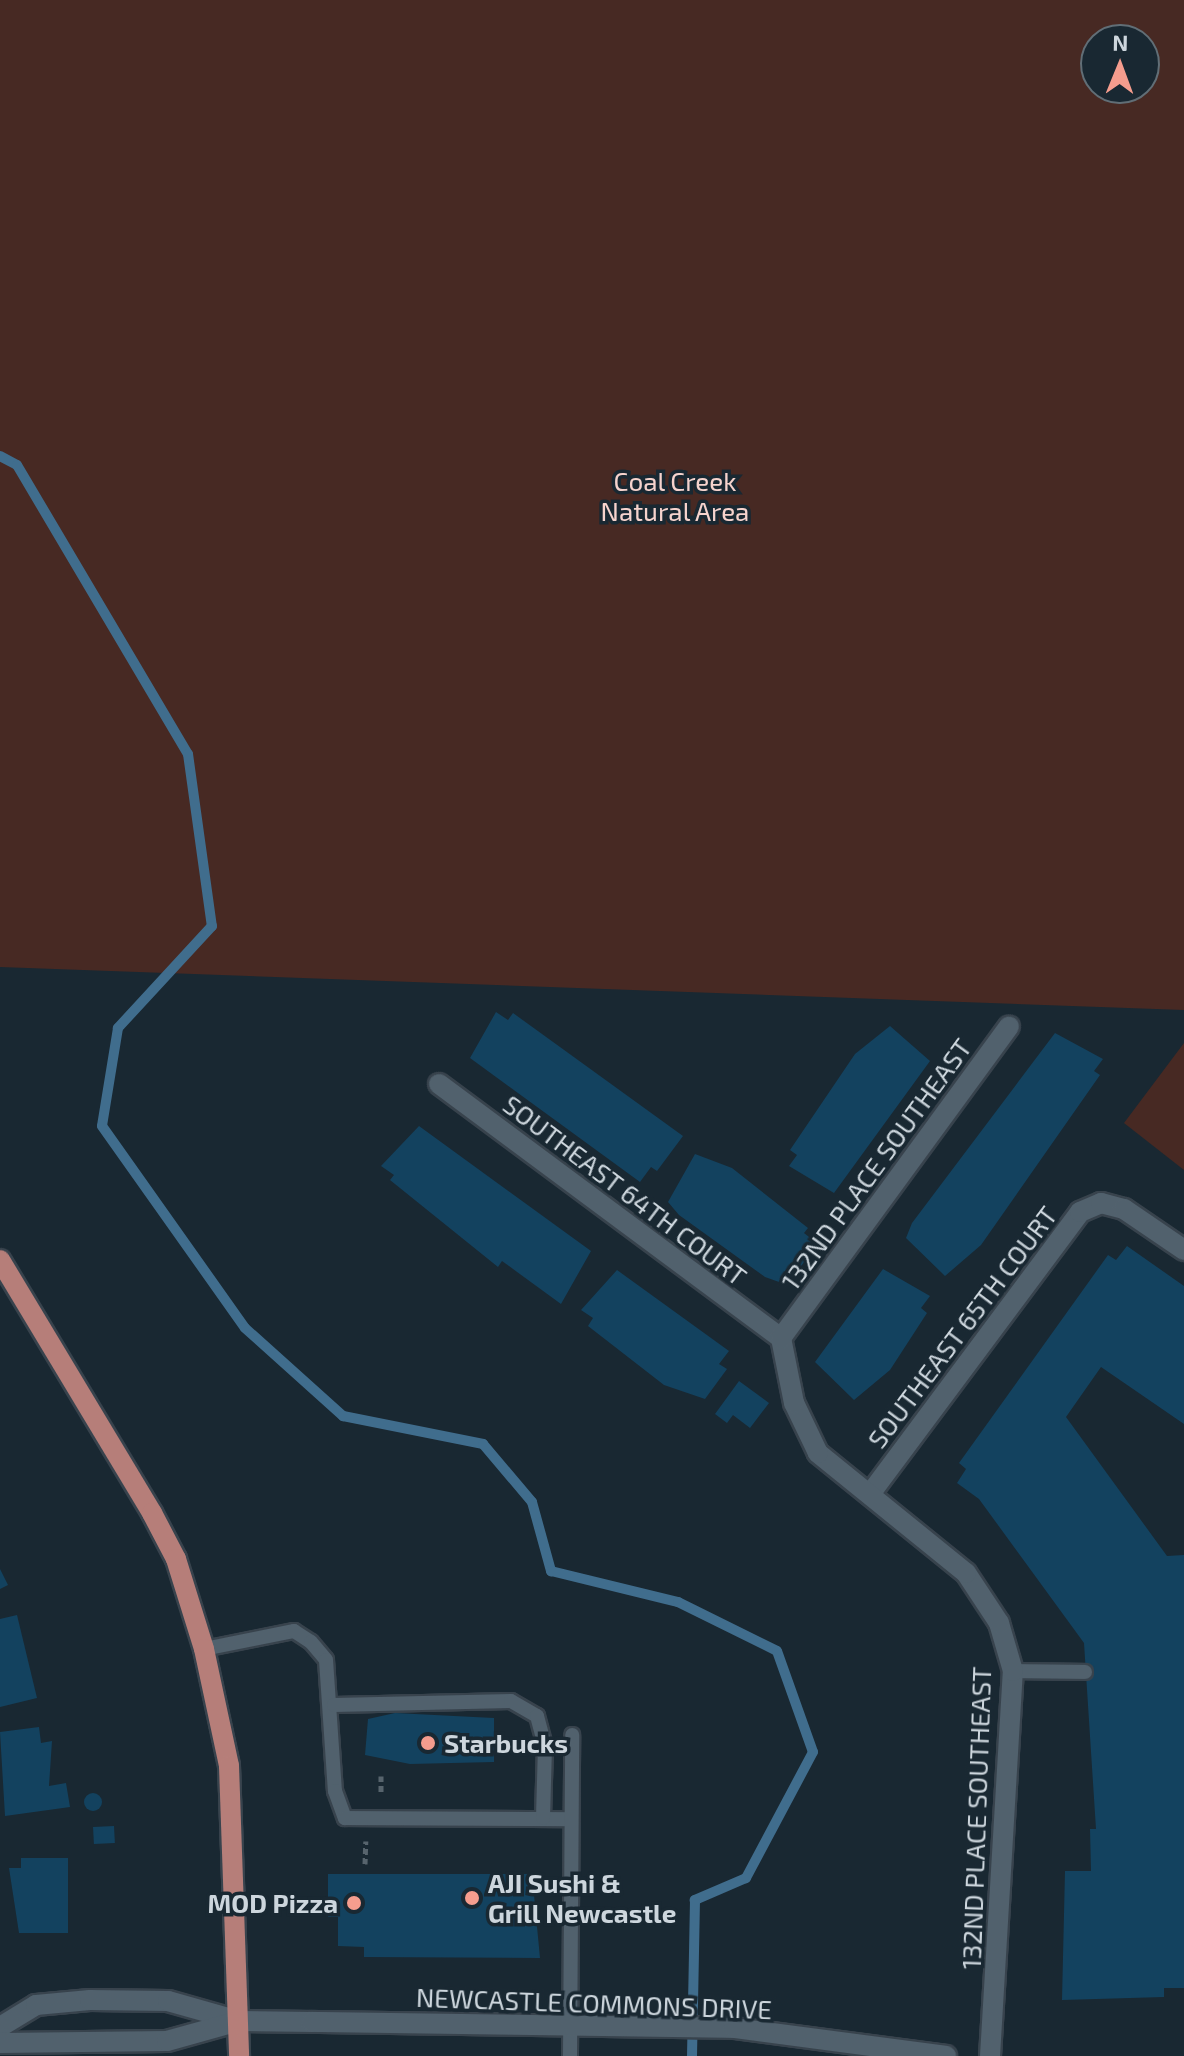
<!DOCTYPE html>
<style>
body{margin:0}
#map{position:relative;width:1184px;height:2056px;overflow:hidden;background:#192832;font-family:"Exo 2",sans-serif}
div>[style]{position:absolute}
.green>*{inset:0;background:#472923}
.stream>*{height:10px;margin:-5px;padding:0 5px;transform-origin:5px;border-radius:5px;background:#406d8d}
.building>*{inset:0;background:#13425f;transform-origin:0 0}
.round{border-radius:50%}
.path>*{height:5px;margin-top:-2.5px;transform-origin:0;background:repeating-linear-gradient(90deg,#57646d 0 6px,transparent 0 10px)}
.roads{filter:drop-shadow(2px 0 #38434d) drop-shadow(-2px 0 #38434d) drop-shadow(0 2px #38434d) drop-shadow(0 -2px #38434d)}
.service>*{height:14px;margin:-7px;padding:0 7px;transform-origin:7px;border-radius:7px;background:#51616d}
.minor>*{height:20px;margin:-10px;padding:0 10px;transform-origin:10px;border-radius:10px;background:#51616d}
.primary>*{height:20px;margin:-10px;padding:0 10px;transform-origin:10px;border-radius:10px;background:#b67e79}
.dots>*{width:22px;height:22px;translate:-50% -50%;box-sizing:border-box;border:4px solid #192832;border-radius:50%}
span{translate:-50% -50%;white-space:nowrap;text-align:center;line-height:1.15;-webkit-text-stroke:7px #192832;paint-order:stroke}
.park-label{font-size:26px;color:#f6d3cd}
.street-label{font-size:26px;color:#cdd6dd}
.poi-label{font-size:26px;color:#cdd6dd;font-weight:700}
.left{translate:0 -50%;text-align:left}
.right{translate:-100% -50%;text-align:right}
.north{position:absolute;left:1080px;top:24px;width:80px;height:80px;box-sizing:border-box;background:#192832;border:2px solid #616e76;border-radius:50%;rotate:1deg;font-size:22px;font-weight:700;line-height:32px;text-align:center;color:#cdd6dd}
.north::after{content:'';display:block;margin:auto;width:28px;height:36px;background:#f59d8e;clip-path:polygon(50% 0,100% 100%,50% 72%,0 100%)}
</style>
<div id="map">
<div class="green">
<i style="clip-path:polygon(evenodd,0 0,1184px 0,1184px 1010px,0 967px,0 0,1144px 40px,1144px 88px,1096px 88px,1096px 40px,1144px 40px)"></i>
<i style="clip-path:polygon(1184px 1043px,1184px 1170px,1124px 1123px)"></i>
</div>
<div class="stream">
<i style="left:0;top:456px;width:19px;rotate:28deg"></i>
<i style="left:17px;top:465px;width:336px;rotate:59.4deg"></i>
<i style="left:188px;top:754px;width:174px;rotate:82.1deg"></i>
<i style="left:212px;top:926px;width:139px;rotate:132.7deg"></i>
<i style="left:118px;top:1028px;width:99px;rotate:99.3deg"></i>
<i style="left:102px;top:1126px;width:247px;rotate:54.7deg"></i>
<i style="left:245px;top:1328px;width:132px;rotate:41.9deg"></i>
<i style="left:343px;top:1416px;width:143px;rotate:11.3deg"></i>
<i style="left:483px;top:1444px;width:76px;rotate:49.8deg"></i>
<i style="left:532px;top:1502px;width:72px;rotate:74.6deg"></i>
<i style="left:551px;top:1571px;width:131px;rotate:13.7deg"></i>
<i style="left:678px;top:1602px;width:110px;rotate:26.3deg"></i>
<i style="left:777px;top:1651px;width:107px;rotate:70.4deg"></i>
<i style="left:813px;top:1752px;width:143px;rotate:118deg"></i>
<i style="left:746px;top:1878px;width:56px;rotate:156.7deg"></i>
<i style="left:695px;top:1900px;width:156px;rotate:91.1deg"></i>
</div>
<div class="building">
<i style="clip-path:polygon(496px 1012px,508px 1020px,513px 1013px,683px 1136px,657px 1171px,651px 1167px,640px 1182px,470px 1058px)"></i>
<i style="clip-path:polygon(890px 1026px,930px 1061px,834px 1193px,789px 1166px,797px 1155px,790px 1150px,855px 1054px)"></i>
<i style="clip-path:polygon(1055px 1033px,1103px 1059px,1094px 1071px,1100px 1075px,981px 1245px,945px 1276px,906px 1238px,912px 1223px)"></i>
<i style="clip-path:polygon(419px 1126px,591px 1251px,561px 1304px,502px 1261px,498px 1267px,390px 1180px,394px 1175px,381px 1166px)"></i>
<i style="clip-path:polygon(695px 1154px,732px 1168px,808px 1228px,804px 1233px,818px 1244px,798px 1270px,791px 1265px,779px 1282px,765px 1277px,679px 1215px,668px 1202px)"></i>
<i style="clip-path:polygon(1127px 1246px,1184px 1286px,1184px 1424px,1101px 1367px,1066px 1417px,1167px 1556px,1184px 1555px,1184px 1988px,1164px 1988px,1164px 1997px,1062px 2000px,1065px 1871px,1091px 1871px,1090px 1829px,1096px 1829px,1084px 1643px,979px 1499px,957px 1483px,966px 1469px,959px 1463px,1108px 1255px,1116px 1260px)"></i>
<i style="clip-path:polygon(883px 1269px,930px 1296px,921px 1308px,927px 1313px,890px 1370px,854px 1400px,815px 1362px)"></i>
<i style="clip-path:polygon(617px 1270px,729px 1351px,719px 1364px,727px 1369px,705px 1399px,664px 1385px,588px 1326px,593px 1318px,581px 1310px)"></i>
<i style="clip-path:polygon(739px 1381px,769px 1403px,750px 1428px,733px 1415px,727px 1423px,715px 1414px)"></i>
<i style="clip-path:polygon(0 1569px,8px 1585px,0 1589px)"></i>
<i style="clip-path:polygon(17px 1615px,37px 1698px,0 1707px,0 1619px)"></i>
<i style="clip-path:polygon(395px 1713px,494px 1718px,494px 1762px,410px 1764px,365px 1755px,368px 1719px)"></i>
<i style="clip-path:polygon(39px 1727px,41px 1743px,52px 1741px,49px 1786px,66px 1783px,70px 1807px,5px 1816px,0 1732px)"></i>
<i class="round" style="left:84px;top:1793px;width:18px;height:18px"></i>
<i style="left:114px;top:1826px;width:17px;height:21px;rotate:87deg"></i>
<i style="clip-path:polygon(21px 1858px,68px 1858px,68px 1933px,19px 1933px,9px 1868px,21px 1868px)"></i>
<i style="clip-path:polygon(328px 1874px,532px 1874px,540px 1958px,364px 1957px,364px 1947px,338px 1946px,338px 1917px,328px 1917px)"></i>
</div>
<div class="path">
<i style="left:381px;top:1776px;width:19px;rotate:90deg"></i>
<i style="left:365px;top:1864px;width:23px;rotate:-88deg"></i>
</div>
<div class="roads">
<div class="service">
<i style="left:204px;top:1649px;width:92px;rotate:-11.3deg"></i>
<i style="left:294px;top:1631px;width:20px;rotate:33deg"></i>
<i style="left:311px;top:1642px;width:23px;rotate:50deg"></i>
<i style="left:326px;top:1660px;width:131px;rotate:86.1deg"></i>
<i style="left:335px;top:1791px;width:29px;rotate:70deg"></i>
<i style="left:345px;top:1818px;width:226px;rotate:0.3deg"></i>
<i style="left:1013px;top:1671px;width:72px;rotate:0.8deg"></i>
<i style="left:334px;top:1705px;width:177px;rotate:-1.3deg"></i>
<i style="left:511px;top:1701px;width:30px;rotate:30deg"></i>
<i style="left:537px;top:1716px;width:31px;rotate:75deg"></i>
<i style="left:545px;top:1746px;width:72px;rotate:91.6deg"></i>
<i style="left:570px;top:2056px;width:321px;rotate:-89.6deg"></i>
</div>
<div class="minor">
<i style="left:439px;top:1084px;width:426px;rotate:36.6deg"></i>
<i style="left:873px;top:1490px;width:347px;rotate:-53.3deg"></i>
<i style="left:1080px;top:1212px;width:23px;rotate:-23deg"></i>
<i style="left:1101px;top:1203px;width:24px;rotate:15deg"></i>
<i style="left:1124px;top:1209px;width:73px;rotate:34.3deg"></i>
<i style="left:0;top:2027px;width:42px;rotate:-31.4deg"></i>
<i style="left:36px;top:2005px;width:54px;rotate:-5.3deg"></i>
<i style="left:90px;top:2000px;width:78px;rotate:0.7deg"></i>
<i style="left:168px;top:2001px;width:74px;rotate:15.7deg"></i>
<i style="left:0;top:2043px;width:167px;rotate:-0.7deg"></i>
<i style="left:167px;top:2041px;width:75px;rotate:-15.5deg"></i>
<i style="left:239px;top:2021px;width:73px;rotate:0.8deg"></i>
<i style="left:312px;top:2022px;width:422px;rotate:0.8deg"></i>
<i style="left:734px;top:2028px;width:214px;rotate:7.5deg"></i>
<i style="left:990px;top:2056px;width:386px;rotate:-86.6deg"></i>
<i style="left:1013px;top:1671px;width:50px;rotate:-106.3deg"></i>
<i style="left:999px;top:1623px;width:60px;rotate:-123.4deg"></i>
<i style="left:966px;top:1573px;width:191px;rotate:-141deg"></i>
<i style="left:818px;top:1453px;width:55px;rotate:-115.6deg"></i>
<i style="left:794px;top:1403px;width:66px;rotate:-101.3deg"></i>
<i style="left:781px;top:1338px;width:386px;rotate:-53.8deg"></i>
</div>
<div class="primary">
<i style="left:0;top:1260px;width:295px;rotate:59deg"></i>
<i style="left:152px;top:1513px;width:52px;rotate:62.4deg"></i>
<i style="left:176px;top:1559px;width:94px;rotate:72.7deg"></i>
<i style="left:204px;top:1649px;width:120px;rotate:77.9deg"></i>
<i style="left:229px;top:1766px;width:290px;rotate:88deg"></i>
</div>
</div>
<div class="dots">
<i style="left:428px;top:1743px;background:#f59d8e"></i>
<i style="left:472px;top:1898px;background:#f59d8e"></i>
<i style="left:354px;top:1903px;background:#f59d8e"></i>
</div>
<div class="park-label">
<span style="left:675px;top:496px">Coal Creek<br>Natural Area</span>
</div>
<div class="street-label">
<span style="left:876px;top:1164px;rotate:-54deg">132ND PLACE SOUTHEAST</span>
<span style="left:625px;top:1190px;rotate:37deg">SOUTHEAST 64TH COURT</span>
<span style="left:962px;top:1327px;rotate:-53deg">SOUTHEAST 65TH COURT</span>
<span style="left:976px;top:1818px;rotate:-88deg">132ND PLACE SOUTHEAST</span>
<span style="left:594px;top:2003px;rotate:2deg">NEWCASTLE COMMONS DRIVE</span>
</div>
<div class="poi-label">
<span class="left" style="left:444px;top:1743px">Starbucks</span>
<span class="left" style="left:488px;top:1898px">AJI Sushi &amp;<br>Grill Newcastle</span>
<span class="right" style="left:338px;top:1903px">MOD Pizza</span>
</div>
<div class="north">N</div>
</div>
